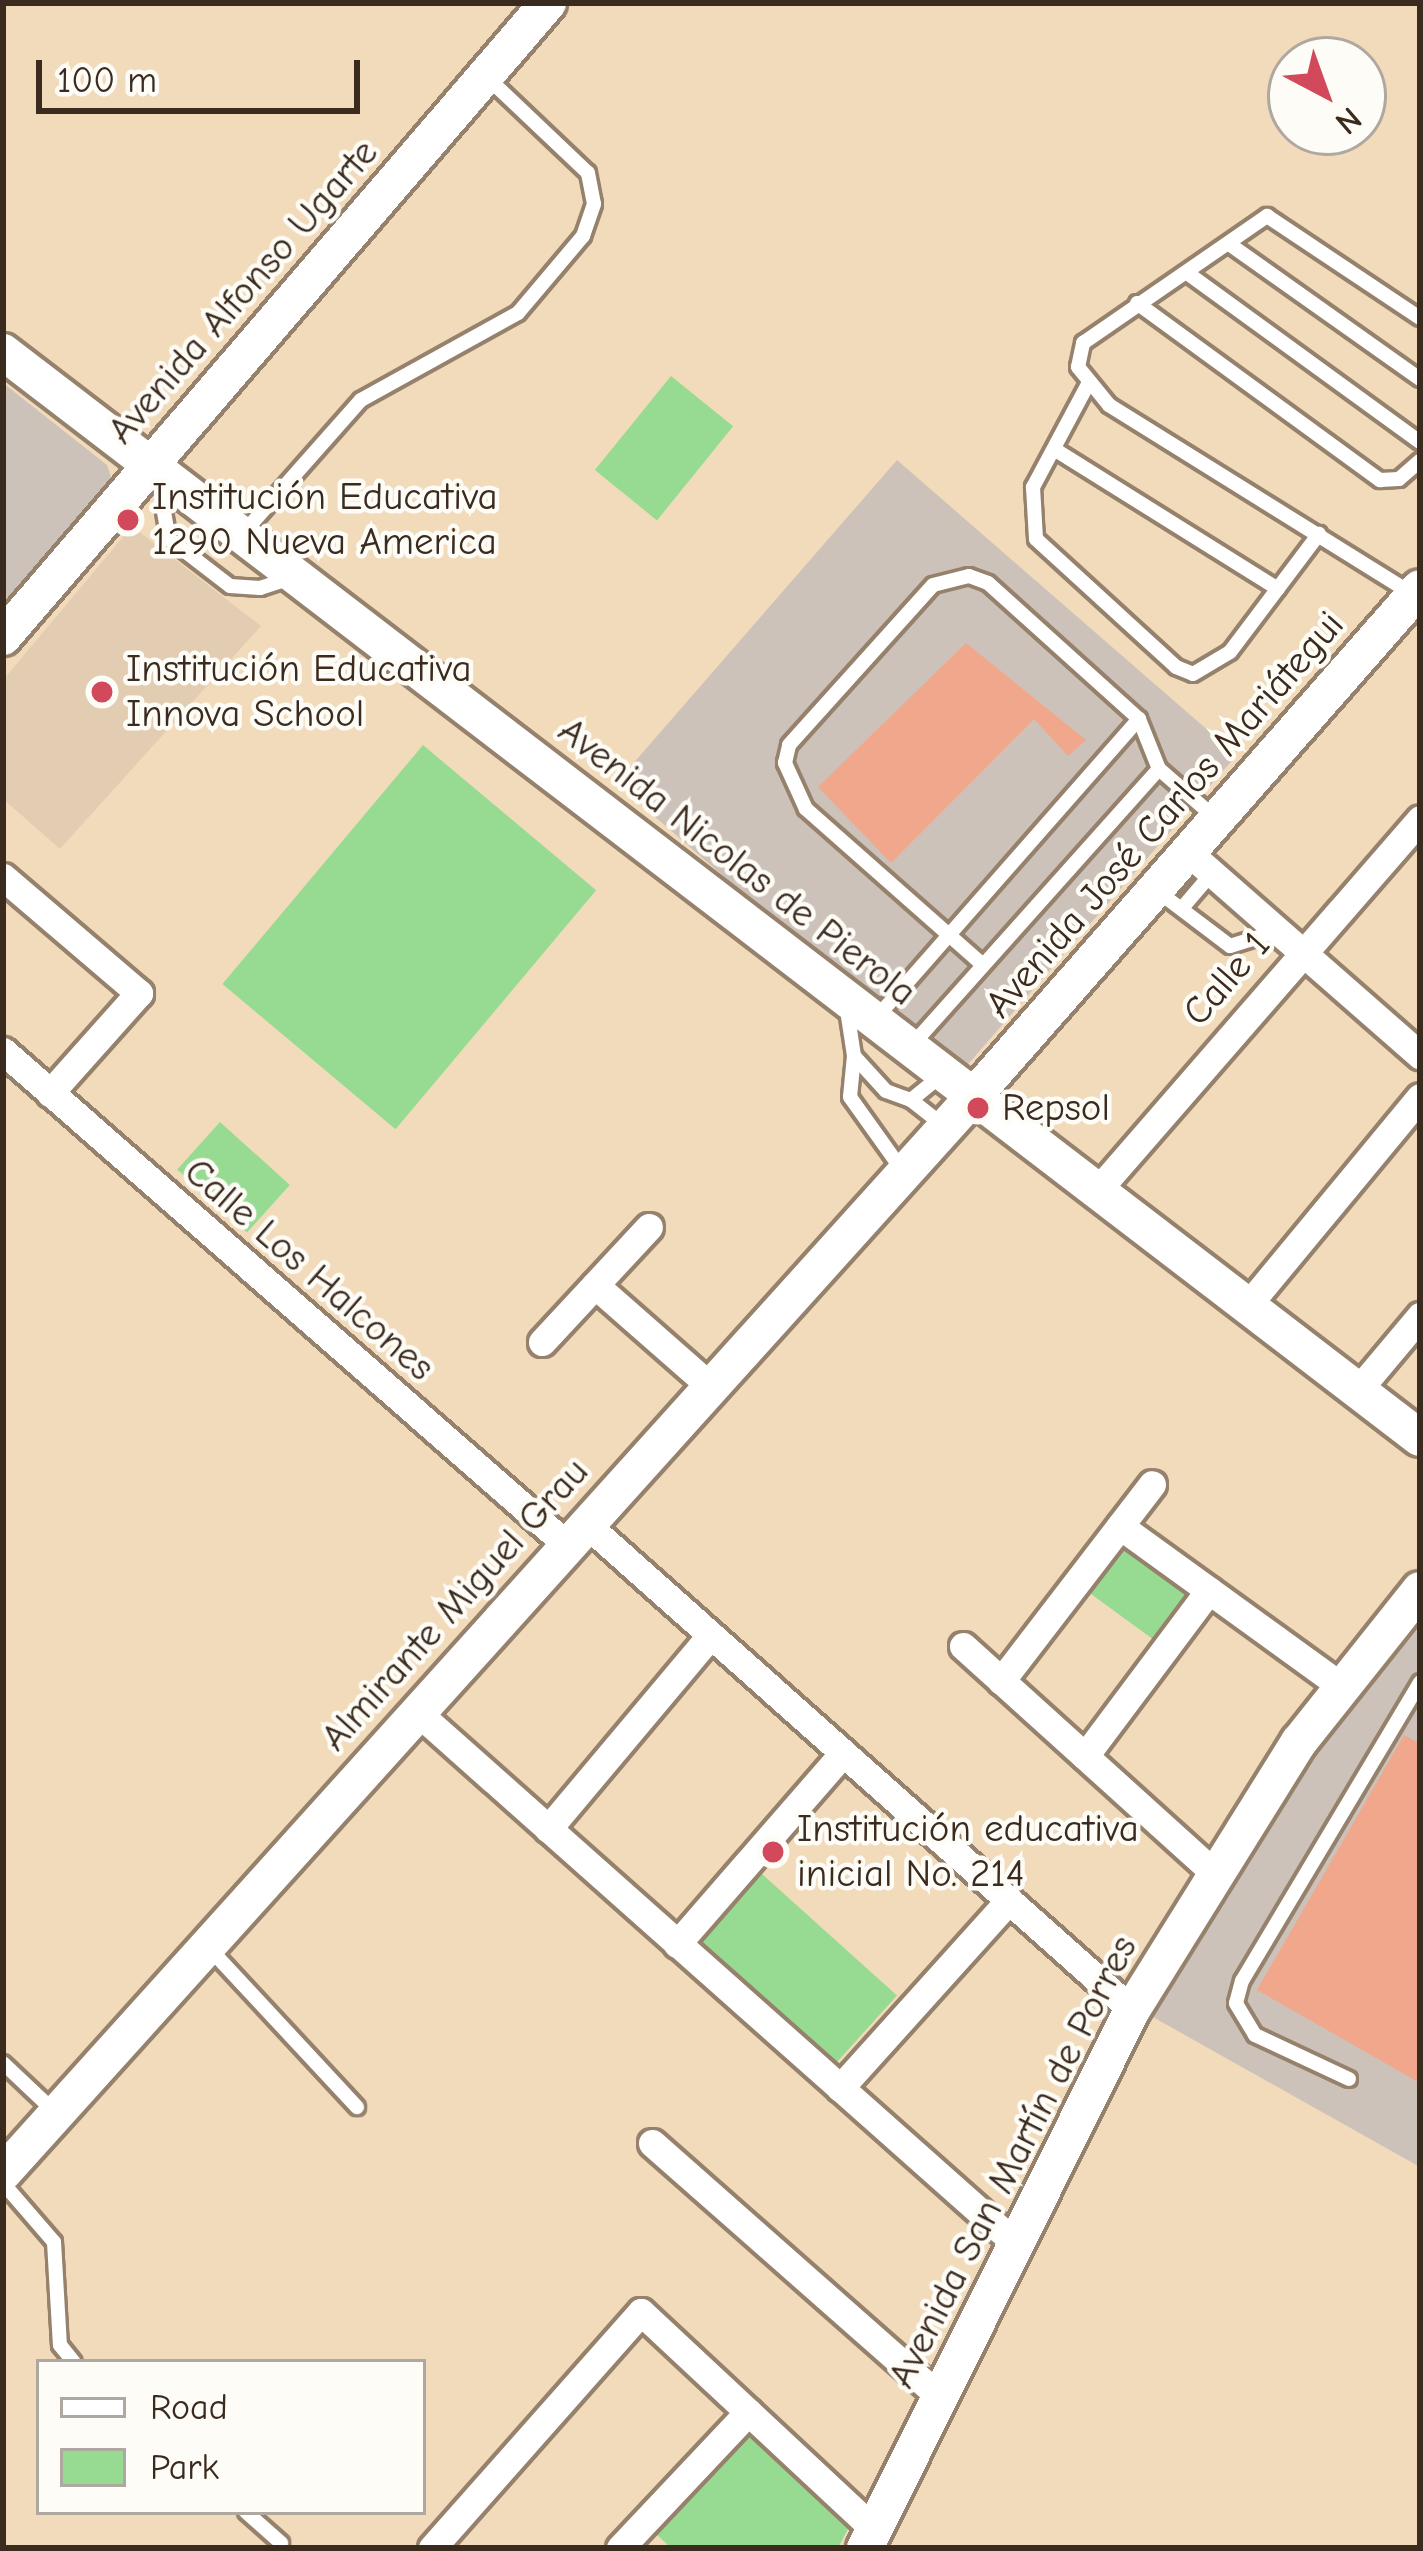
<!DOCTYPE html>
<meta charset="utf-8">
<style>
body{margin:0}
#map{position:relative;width:1423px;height:2551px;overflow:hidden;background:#f2dbbb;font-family:"Comic Neue",sans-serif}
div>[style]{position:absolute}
.built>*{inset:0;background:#e3cdb2}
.industrial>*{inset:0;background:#ccc2b9;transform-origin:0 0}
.green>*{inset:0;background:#97db93;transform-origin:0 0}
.building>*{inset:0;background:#f1a78b}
.roads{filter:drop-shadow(3px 0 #96826c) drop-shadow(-3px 0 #96826c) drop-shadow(0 3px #96826c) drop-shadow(0 -3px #96826c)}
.lane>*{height:14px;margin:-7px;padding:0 7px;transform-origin:7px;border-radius:7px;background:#fff}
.street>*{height:27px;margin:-13.5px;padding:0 13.5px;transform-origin:13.5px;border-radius:13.5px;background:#fff}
.secondary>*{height:36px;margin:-18px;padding:0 18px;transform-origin:18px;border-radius:18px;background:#fff}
.dots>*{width:33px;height:33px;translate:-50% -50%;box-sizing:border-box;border:6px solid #fdfcf7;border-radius:50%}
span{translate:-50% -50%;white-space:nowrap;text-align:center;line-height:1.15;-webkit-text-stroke:9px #fdfcf7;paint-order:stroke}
.street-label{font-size:39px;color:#3b2a1e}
.poi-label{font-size:39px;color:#3b2a1e}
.left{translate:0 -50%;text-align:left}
.frame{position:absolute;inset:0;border:6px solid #3b2a1e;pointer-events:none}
.legend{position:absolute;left:36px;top:2359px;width:390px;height:156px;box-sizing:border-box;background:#fdfcf7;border:3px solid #afa8a0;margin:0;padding:15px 21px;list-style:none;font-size:36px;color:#3b2a1e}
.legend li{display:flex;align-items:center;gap:24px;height:60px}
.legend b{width:60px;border:3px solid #afa8a0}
.north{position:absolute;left:1267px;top:36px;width:120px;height:120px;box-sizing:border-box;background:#fdfcf7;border:3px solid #afa8a0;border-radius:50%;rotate:139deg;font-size:33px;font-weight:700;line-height:48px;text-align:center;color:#3b2a1e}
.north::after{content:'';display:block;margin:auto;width:42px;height:54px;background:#d1495b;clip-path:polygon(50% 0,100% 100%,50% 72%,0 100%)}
.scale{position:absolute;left:36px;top:60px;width:324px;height:54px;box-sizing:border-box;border:6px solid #3b2a1e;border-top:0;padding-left:15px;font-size:36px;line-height:42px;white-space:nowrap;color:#3b2a1e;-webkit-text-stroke:9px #fdfcf7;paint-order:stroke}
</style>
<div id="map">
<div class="built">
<i style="clip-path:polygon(137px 530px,261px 626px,60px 849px,3px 799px,3px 680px,128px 531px)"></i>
</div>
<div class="industrial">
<i style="clip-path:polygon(3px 383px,107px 465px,112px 480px,3px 609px)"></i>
<i style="left:897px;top:460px;width:450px;height:428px;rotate:41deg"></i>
<i style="clip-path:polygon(1420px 1626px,1420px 2167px,1151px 2016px,1313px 1757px)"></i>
</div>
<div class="green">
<i style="left:671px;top:376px;width:80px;height:121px;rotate:39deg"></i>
<i style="left:423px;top:745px;width:226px;height:312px;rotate:40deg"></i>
<i style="left:220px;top:1122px;width:94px;height:64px;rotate:42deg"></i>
<i style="left:1119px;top:1544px;width:86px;height:57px;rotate:36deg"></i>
<i style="left:761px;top:1873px;width:183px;height:97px;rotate:42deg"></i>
<i style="clip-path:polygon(743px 2429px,849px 2527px,838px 2548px,671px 2548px,654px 2532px)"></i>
</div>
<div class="building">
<i style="clip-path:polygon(966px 643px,1086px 740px,1068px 756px,1034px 719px,891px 863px,818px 787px)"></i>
<i style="clip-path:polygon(1404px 1735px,1420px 1744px,1420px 2083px,1257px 1990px)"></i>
</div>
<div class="roads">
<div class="lane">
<i style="left:1232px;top:246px;width:230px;rotate:35.3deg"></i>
<i style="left:1190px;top:275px;width:284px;rotate:36deg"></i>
<i style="left:1137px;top:303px;width:301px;rotate:36.1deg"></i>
<i style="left:1380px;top:480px;width:19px;rotate:-3deg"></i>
<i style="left:1399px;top:479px;width:28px;rotate:-41deg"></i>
<i style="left:1087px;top:386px;width:115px;rotate:118.1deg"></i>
<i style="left:1033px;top:487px;width:52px;rotate:86.7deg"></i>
<i style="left:1036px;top:539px;width:190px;rotate:42.4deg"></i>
<i style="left:1176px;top:667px;width:18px;rotate:22deg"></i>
<i style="left:1193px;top:674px;width:43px;rotate:-30.7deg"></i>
<i style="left:1230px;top:652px;width:148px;rotate:-53deg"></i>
<i style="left:1054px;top:449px;width:264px;rotate:32deg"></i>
<i style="left:172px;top:488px;width:25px;rotate:108deg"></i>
<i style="left:164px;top:512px;width:27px;rotate:80deg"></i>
<i style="left:169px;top:539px;width:77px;rotate:37.6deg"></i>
<i style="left:230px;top:586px;width:30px;rotate:4deg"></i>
<i style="left:260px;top:588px;width:32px;rotate:-18deg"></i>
<i style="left:245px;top:531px;width:175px;rotate:-48.5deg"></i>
<i style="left:361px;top:400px;width:179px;rotate:-29deg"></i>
<i style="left:518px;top:313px;width:101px;rotate:-49.8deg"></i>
<i style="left:583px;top:236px;width:34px;rotate:-71deg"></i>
<i style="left:594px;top:204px;width:32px;rotate:-101deg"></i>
<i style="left:588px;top:173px;width:139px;rotate:-136.5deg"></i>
<i style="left:1414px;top:595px;width:359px;rotate:-148.1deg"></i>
<i style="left:1109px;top:405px;width:49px;rotate:-129.2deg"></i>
<i style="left:1078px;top:367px;width:25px;rotate:-78deg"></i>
<i style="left:1083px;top:343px;width:224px;rotate:-34.6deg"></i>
<i style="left:1267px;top:216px;width:184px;rotate:33.7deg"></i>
<i style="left:1156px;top:890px;width:93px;rotate:37.1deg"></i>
<i style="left:1230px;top:946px;width:50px;rotate:-17.4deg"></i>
<i style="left:1183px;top:907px;width:45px;rotate:-49.5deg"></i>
<i style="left:982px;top:964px;width:235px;rotate:-138.6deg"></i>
<i style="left:806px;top:809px;width:51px;rotate:-114.5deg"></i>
<i style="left:785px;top:763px;width:18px;rotate:-77deg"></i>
<i style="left:789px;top:745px;width:215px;rotate:-48deg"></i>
<i style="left:933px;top:585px;width:37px;rotate:-14deg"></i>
<i style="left:969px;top:576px;width:20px;rotate:20deg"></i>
<i style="left:988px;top:583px;width:203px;rotate:42deg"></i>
<i style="left:1139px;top:719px;width:54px;rotate:68.2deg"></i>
<i style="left:1159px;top:769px;width:72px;rotate:41deg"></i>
<i style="left:847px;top:1010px;width:47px;rotate:81.3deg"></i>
<i style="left:854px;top:1056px;width:47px;rotate:47.6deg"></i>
<i style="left:886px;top:1091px;width:27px;rotate:20deg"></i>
<i style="left:911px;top:1100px;width:41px;rotate:-39.1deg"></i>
<i style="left:877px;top:1017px;width:397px;rotate:-48.7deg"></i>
<i style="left:913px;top:1044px;width:369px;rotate:-48.2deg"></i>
<i style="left:854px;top:1056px;width:41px;rotate:95.6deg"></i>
<i style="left:850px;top:1097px;width:90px;rotate:54.5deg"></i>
<i style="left:911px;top:1100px;width:42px;rotate:38.2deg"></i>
<i style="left:210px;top:1949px;width:216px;rotate:47.1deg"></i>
<i style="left:3px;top:2063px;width:73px;rotate:43.3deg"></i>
<i style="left:1349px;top:2079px;width:104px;rotate:-154.9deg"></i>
<i style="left:1255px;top:2035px;width:37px;rotate:-121deg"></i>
<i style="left:1236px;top:2003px;width:23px;rotate:-75deg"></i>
<i style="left:1242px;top:1981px;width:348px;rotate:-59.2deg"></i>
<i style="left:3px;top:2183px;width:78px;rotate:49.2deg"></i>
<i style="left:54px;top:2242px;width:103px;rotate:86.7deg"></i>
<i style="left:60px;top:2345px;width:22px;rotate:51deg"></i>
<i style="left:246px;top:2512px;width:47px;rotate:41.5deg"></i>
</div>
<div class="street">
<i style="left:1189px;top:853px;width:307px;rotate:41.2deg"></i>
<i style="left:3px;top:877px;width:179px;rotate:40.5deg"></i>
<i style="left:139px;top:993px;width:134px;rotate:131.7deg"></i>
<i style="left:3px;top:1051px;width:748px;rotate:41.21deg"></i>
<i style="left:1096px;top:1192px;width:494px;rotate:-49deg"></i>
<i style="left:595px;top:1285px;width:153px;rotate:41.3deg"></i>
<i style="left:1247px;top:1306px;width:271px;rotate:-50.4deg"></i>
<i style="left:542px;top:1342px;width:157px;rotate:-47.1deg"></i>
<i style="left:1358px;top:1390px;width:97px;rotate:-50deg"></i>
<i style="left:585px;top:1523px;width:732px;rotate:41.68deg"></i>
<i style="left:1120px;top:1526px;width:273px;rotate:35.9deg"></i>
<i style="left:963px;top:1646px;width:338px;rotate:42.1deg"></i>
<i style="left:1001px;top:1681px;width:248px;rotate:-52.5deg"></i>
<i style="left:416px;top:1711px;width:798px;rotate:41.6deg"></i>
<i style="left:1085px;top:1756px;width:207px;rotate:-53.2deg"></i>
<i style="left:548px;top:1829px;width:253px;rotate:-50deg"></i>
<i style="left:677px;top:1944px;width:253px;rotate:-49deg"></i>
<i style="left:840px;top:2088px;width:253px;rotate:-48deg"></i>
<i style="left:652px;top:2143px;width:384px;rotate:41.4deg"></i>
<i style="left:432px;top:2548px;width:315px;rotate:-48.5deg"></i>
<i style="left:641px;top:2312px;width:318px;rotate:43deg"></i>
<i style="left:620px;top:2548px;width:187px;rotate:-46.7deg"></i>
</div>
<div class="secondary">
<i style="left:3px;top:352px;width:1785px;rotate:37.47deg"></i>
<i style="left:3px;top:637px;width:836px;rotate:-49.32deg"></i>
<i style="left:3px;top:2173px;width:1449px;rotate:-47.97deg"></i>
<i style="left:973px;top:1097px;width:677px;rotate:-48.71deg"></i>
<i style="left:865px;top:2548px;width:601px;rotate:-63.61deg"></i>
<i style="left:1132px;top:2010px;width:316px;rotate:-58.1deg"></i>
<i style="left:1299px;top:1742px;width:194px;rotate:-51.5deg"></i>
</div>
</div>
<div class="dots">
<i style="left:128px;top:520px;background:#d1495b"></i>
<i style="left:102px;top:692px;background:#d1495b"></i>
<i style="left:978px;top:1108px;background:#d1495b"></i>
<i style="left:773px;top:1852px;background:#d1495b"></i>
</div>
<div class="street-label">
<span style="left:243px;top:292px;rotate:-49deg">Avenida Alfonso Ugarte</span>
<span style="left:1165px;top:815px;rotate:-49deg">Avenida José Carlos Mariátegui</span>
<span style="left:737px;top:862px;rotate:38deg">Avenida Nicolas de Pierola</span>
<span style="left:1227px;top:979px;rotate:-49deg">Calle 1</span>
<span style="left:309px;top:1270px;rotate:41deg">Calle Los Halcones</span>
<span style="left:455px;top:1605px;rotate:-48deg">Almirante Miguel Grau</span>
<span style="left:1013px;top:2162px;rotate:-63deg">Avenida San Martín de Porres</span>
</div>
<div class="poi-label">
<span class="left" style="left:152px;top:520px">Institución Educativa<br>1290 Nueva America</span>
<span class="left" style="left:126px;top:692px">Institución Educativa<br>Innova School</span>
<span class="left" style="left:1002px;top:1108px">Repsol</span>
<span class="left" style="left:797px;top:1852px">Institución educativa<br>inicial No. 214</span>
</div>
<div class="frame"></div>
<ul class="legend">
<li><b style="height:15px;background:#fff"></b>Road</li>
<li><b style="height:33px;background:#97db93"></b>Park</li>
</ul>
<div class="north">N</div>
<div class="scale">100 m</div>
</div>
